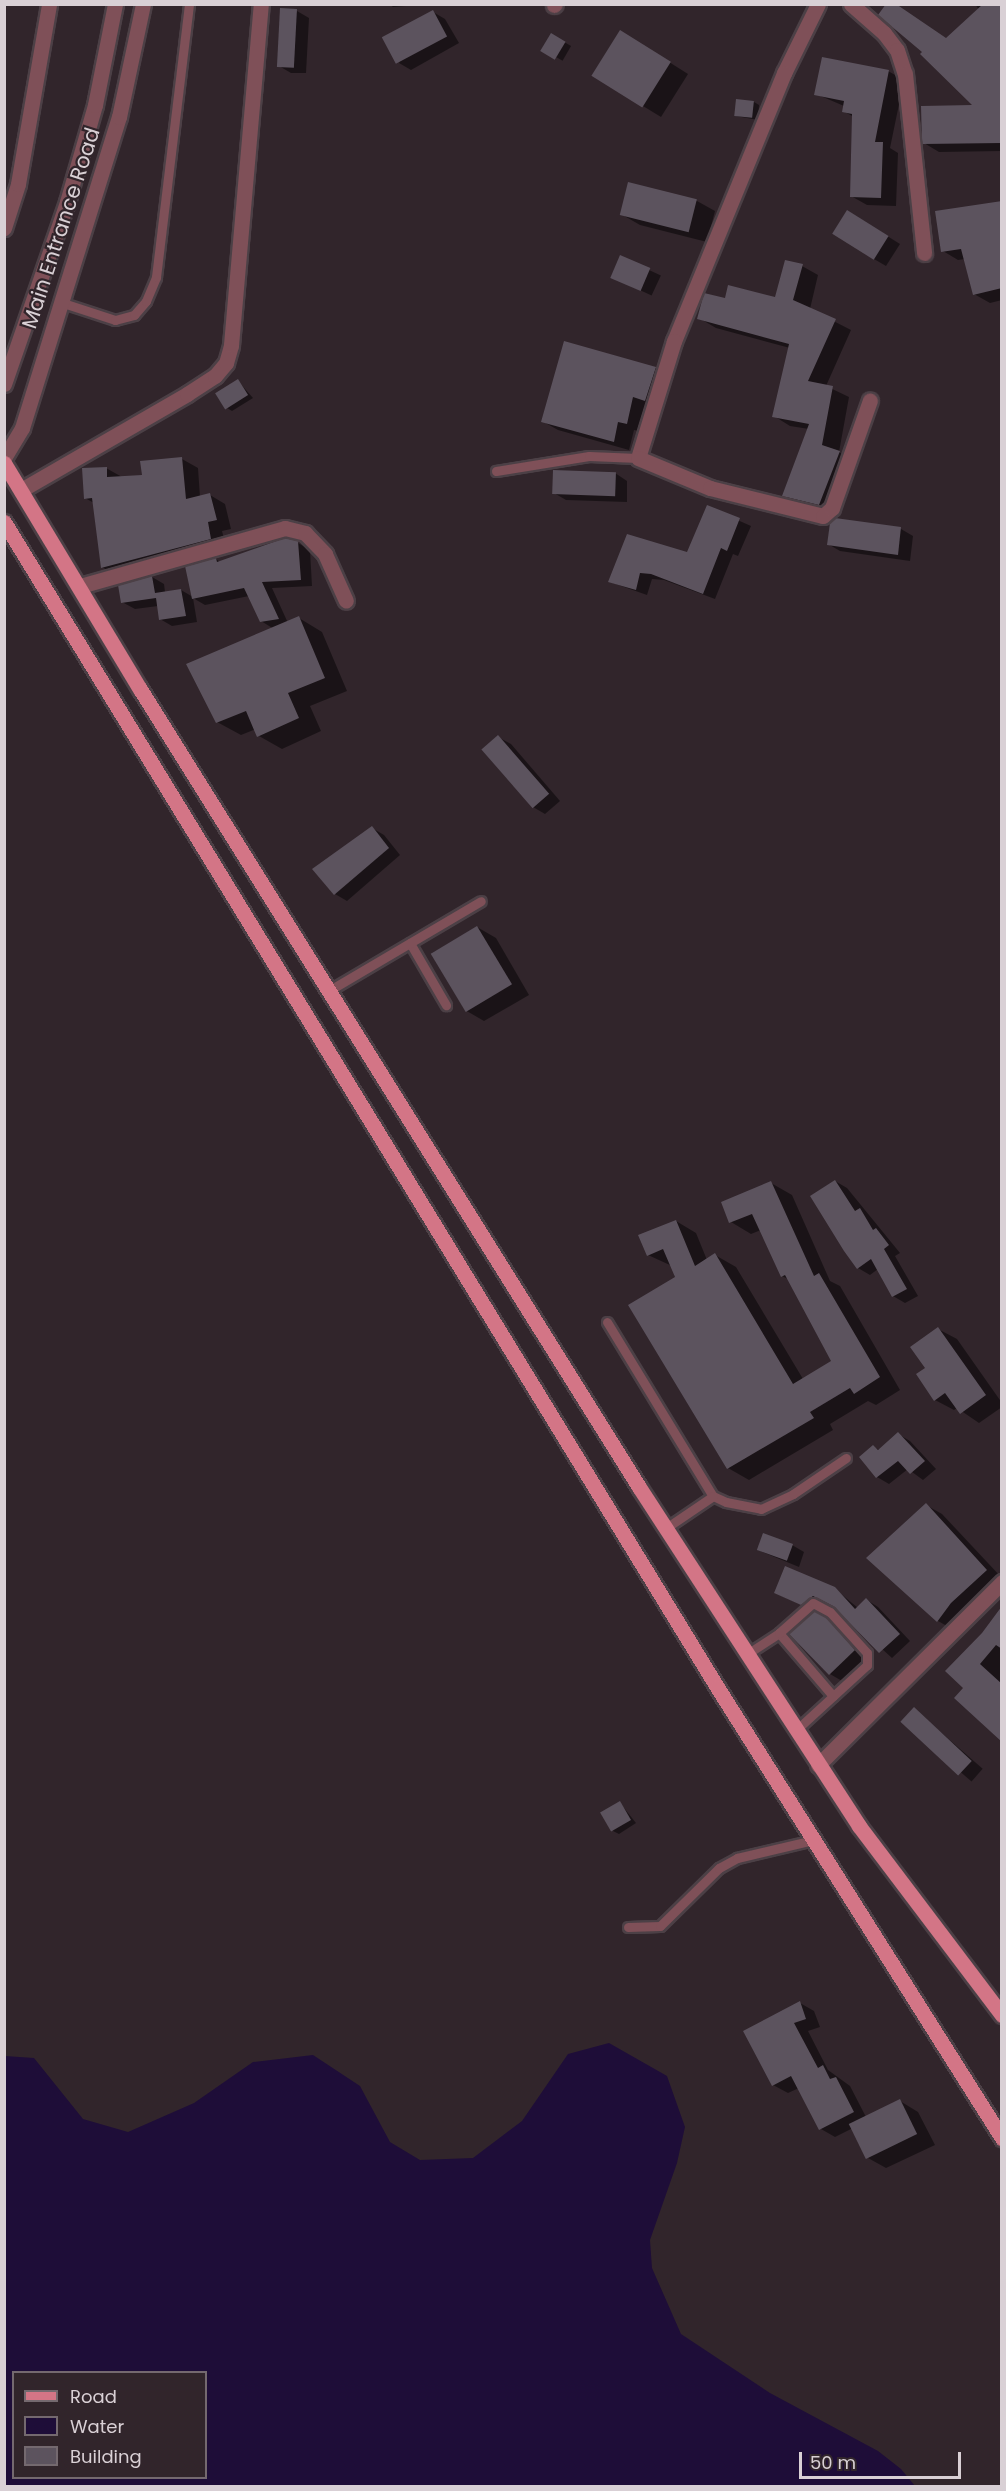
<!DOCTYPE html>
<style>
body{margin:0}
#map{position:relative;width:1006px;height:2491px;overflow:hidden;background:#31252b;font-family:Poppins,sans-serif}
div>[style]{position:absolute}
.water>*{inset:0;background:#1e0d38}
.shadow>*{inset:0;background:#0007;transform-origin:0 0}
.building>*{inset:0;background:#5c535e;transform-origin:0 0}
.roads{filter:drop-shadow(2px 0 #4c4046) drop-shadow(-2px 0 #4c4046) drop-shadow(0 2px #4c4046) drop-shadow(0 -2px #4c4046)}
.service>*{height:9px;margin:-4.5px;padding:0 4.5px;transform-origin:4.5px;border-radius:4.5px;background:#7f5058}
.minor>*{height:15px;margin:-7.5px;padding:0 7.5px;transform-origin:7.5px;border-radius:7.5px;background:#7f5058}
.primary>*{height:15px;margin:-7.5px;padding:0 7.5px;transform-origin:7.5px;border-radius:7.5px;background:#d37586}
span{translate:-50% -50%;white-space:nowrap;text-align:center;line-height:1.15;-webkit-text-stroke:4.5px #31252b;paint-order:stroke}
.street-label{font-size:21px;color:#d9d0d5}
.frame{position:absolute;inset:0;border:6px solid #d9d0d5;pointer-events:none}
.legend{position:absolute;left:12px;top:2371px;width:195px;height:108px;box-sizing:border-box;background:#31252b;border:2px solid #74696f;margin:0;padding:8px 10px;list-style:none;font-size:18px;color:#d9d0d5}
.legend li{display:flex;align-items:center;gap:12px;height:30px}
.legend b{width:30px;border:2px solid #74696f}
.scale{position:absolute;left:799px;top:2452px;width:162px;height:27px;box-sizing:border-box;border:3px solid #d9d0d5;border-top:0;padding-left:8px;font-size:18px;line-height:21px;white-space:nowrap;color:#d9d0d5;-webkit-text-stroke:4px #31252b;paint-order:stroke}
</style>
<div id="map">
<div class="water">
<i style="clip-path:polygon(evenodd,609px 2043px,667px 2076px,685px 2127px,677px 2163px,650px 2240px,652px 2268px,681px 2334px,770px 2393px,878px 2451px,901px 2469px,915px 2486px,5px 2486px,5px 2056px,34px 2058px,83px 2119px,128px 2132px,194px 2103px,253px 2062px,313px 2055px,360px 2086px,390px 2142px,420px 2160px,473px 2158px,522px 2121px,568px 2054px,609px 2043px,14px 2372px,206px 2372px,206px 2478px,14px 2478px,14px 2372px)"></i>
</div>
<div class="shadow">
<i style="clip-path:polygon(389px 4px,431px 4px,393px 7px)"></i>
<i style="clip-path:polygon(975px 4px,1002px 4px,1002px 151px,939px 152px,924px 143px,975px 106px,947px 39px,979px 10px)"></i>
<i style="clip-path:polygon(297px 11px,309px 18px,306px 73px,291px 73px,279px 66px)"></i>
<i style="clip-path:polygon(433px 12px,445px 19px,459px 43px,411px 70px,399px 63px)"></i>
<i style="left:552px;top:35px;width:22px;height:17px;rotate:30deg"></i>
<i style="clip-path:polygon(639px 43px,688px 74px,661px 117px,643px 106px)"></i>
<i style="clip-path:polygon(888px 71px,904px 80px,890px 148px,898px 153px,896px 206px,867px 205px,851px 196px,854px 117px,843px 111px,844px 106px,816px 94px)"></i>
<i style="clip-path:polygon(754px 102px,759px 105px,758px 120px,736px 116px)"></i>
<i style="clip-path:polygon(697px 201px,715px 211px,707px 242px,640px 225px,621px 214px)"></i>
<i style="clip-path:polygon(1002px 203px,1002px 300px,990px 303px,974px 294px,965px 259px,958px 260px,943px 251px)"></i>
<i style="clip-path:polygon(860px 219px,900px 244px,886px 266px,874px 259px)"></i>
<i style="left:621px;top:257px;width:44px;height:22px;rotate:25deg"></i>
<i style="clip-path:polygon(802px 266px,818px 275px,810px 309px,851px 330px,826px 386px,849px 397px,839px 452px,855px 462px,836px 513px,800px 505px,784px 495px,809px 429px,790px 426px,774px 416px,790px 348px,716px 328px,699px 318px,726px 299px,776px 298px)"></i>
<i style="clip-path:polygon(655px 368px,671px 377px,643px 432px,634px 430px,629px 450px,558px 430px,542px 421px)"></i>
<i style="clip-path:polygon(238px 381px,253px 398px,232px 411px,227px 408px)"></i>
<i style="clip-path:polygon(182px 459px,198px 468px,200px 497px,210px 495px,225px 504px,231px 529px,222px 531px,226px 547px,117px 576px,102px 567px,94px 503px,85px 498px,106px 468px,122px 477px,143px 476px)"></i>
<i style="clip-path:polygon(615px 473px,627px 481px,627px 502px,566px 500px,554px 493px)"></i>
<i style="clip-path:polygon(708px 507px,751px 526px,738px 556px,733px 554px,715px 599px,664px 580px,652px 579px,647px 595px,610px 582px,688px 554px)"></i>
<i style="clip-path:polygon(901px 529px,913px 536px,910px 561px,840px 551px,828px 544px)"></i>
<i style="clip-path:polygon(298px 543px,310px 550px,312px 586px,272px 588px,288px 623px,299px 618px,322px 632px,347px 691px,310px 706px,321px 731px,282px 749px,259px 736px,256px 729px,241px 735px,217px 722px,274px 629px,261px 621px,249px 596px,205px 605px,193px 598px,197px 622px,172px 626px,160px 619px,158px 606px,135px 609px,122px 602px,152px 577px,164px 584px,165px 592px,181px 590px,193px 597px,216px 559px,220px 562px)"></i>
<i style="clip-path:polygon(498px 737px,511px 744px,560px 801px,545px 814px,533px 807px)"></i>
<i style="clip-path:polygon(372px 828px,384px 835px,400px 855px,347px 901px,335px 894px)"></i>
<i style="clip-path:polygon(477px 927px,496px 938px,529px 995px,484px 1021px,465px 1010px,432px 953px)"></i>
<i style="clip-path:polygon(835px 1181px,847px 1188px,900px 1253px,895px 1256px,918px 1296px,905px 1303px,893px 1296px,878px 1269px,870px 1275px,858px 1268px)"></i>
<i style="clip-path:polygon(771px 1183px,792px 1195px,830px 1281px,840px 1286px,900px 1390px,876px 1405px,868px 1401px,830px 1424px,833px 1430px,749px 1480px,728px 1468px,672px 1266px,648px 1255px,676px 1221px,696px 1233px,707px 1260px,715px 1255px,736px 1267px,803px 1379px,833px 1362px,790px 1280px,782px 1276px,761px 1230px,751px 1234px,731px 1222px)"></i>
<i style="clip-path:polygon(938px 1329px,957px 1339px,1002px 1403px,1002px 1407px,979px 1423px,957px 1408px,954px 1410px,935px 1400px,927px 1368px)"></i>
<i style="clip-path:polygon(898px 1434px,910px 1441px,936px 1469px,923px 1480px,908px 1469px,889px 1484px,877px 1477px,861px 1457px,873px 1447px,880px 1450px)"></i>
<i style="clip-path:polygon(926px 1505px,942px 1514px,1002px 1578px,954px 1630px,938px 1621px,868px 1558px)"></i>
<i style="clip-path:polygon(792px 1545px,804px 1552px,799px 1567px,758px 1550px)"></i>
<i style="clip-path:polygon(834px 1588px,858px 1608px,867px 1600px,878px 1607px,910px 1641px,892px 1658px,836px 1607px,825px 1602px,813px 1610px,775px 1593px)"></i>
<i style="clip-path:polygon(1002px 1610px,1002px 1740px,966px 1688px,983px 1634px)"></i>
<i style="clip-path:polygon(814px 1613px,838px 1626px,866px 1657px,842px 1681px,830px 1674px)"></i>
<i style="left:914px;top:1709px;width:91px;height:17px;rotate:41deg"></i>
<i style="clip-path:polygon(620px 1803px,636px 1823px,619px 1834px,613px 1831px)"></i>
<i style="clip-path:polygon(800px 2003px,814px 2011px,820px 2027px,808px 2031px,828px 2070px,850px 2086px,866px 2117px,900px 2101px,918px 2112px,935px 2145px,886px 2168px,868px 2158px,853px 2128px,835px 2137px,821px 2129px,799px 2088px,788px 2093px,773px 2085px)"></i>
</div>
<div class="building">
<i style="clip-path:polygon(886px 4px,896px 4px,946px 38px,983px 4px,1002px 4px,1002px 143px,922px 144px,921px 106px,972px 105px,920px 54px,922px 52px,878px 15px)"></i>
<i style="left:280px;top:8px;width:17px;height:59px;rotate:3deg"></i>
<i style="left:433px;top:10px;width:30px;height:58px;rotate:62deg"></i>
<i style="left:620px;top:30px;width:60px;height:54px;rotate:32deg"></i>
<i style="left:551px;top:33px;width:17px;height:21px;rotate:31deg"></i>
<i style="clip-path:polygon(822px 57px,889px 70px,875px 142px,883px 142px,881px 198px,850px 197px,852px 114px,842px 112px,844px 101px,814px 95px)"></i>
<i style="left:736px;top:99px;width:18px;height:17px;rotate:6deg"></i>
<i style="left:628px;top:182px;width:71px;height:34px;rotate:14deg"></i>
<i style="clip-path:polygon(1002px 201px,1002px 288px,973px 295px,961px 249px,941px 252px,935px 211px)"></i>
<i style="left:847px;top:210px;width:49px;height:28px;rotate:32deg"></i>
<i style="left:620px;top:255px;width:33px;height:25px;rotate:23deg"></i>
<i style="clip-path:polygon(785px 260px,803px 264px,793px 300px,836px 319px,808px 381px,833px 386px,822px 445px,840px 451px,819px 505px,782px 496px,809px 424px,772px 417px,789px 344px,697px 319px,704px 293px,725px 298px,728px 285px,775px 297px)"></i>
<i style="clip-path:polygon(564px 341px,656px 367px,645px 401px,633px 397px,627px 424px,618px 422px,614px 442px,541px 422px)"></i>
<i style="left:238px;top:379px;width:19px;height:27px;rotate:58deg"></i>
<i style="clip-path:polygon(182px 457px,186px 499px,210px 493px,217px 520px,208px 522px,211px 539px,101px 568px,92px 498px,84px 499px,82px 468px,107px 467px,107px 477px,142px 475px,140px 461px)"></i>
<i style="left:553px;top:470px;width:63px;height:24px;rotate:2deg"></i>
<i style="clip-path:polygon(707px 505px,740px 518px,727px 551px,721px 548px,703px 594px,651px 574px,640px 573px,636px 590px,608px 582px,627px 534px,687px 552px)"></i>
<i style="clip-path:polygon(835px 518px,901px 527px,898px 555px,827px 545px,830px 523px)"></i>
<i style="clip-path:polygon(285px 538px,298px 541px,301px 580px,262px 582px,279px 619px,260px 622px,244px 588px,192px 599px,185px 566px,216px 558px,217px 562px)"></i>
<i style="clip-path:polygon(152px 576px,155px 593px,181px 589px,186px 616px,159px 620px,156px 598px,121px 603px,118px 585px)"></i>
<i style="clip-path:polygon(299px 616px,325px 678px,288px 693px,299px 718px,257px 737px,246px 711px,216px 723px,186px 664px)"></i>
<i style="left:498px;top:735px;width:78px;height:22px;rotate:49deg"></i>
<i style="clip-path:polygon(372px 826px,389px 848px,334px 895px,312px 869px)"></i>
<i style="left:477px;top:926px;width:68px;height:54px;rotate:59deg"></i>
<i style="clip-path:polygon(835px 1180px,855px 1211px,860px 1208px,873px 1230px,876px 1228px,889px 1245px,884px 1249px,907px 1289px,892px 1297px,871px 1259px,857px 1269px,844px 1251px,810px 1196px)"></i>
<i style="clip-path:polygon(771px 1181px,814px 1276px,819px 1273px,880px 1377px,854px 1394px,850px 1388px,810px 1412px,814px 1418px,727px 1469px,628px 1305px,675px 1277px,663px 1249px,647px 1256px,638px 1235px,676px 1220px,695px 1266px,715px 1253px,793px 1384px,831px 1361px,785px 1275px,781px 1277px,752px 1214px,729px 1223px,721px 1202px)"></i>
<i style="clip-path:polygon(938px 1327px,986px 1395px,960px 1414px,945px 1393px,934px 1401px,916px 1374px,925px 1368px,910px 1347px)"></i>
<i style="clip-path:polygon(898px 1432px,925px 1461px,910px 1474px,898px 1461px,876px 1478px,859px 1457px,873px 1445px,878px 1450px)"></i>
<i style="clip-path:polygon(926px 1503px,987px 1570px,951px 1603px,937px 1622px,866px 1558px)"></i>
<i style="left:763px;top:1533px;width:32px;height:18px;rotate:20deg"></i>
<i style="clip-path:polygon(785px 1566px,835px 1587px,855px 1609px,866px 1598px,900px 1634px,879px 1653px,833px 1606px,813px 1596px,801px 1605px,774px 1593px)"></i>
<i style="clip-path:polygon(1002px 1606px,1002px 1649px,996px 1645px,980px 1664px,1002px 1684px,1002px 1742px,954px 1698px,963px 1688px,945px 1671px,982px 1633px)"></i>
<i style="clip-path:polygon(814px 1611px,826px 1617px,855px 1650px,829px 1675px,789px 1634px)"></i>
<i style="left:914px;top:1707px;width:79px;height:20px;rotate:43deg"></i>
<i style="left:620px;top:1801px;width:22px;height:23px;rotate:60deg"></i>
<i style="clip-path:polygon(800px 2001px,806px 2019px,794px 2023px,818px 2068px,823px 2065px,830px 2079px,836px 2077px,854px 2112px,819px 2130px,791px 2076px,772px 2086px,743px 2031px)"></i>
<i style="left:900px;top:2099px;width:39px;height:57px;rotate:64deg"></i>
</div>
<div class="roads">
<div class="service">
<i style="left:60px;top:302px;width:58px;rotate:18.1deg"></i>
<i style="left:115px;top:320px;width:20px;rotate:-15deg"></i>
<i style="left:134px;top:315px;width:18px;rotate:-49deg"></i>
<i style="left:146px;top:301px;width:26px;rotate:-67deg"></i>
<i style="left:156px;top:277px;width:275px;rotate:-83.1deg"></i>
<i style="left:496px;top:471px;width:94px;rotate:-9.2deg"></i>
<i style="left:589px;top:456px;width:49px;rotate:2.3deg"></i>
<i style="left:410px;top:943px;width:72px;rotate:59.9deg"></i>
<i style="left:330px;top:990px;width:175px;rotate:-30.5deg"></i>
<i style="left:607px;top:1322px;width:204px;rotate:58.7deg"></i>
<i style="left:713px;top:1496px;width:14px;rotate:25deg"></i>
<i style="left:726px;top:1502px;width:36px;rotate:11deg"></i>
<i style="left:761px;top:1509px;width:35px;rotate:-25deg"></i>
<i style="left:793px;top:1494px;width:64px;rotate:-34.2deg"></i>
<i style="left:666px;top:1528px;width:57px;rotate:-34.2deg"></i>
<i style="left:779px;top:1633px;width:83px;rotate:49.4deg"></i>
<i style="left:747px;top:1654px;width:38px;rotate:-33deg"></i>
<i style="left:779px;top:1633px;width:45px;rotate:-41.4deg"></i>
<i style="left:813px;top:1603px;width:19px;rotate:28deg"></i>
<i style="left:830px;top:1612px;width:55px;rotate:47.9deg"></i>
<i style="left:867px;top:1653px;width:12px;rotate:90deg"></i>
<i style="left:867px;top:1665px;width:98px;rotate:137.5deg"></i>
<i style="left:628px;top:1927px;width:32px;rotate:-2deg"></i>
<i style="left:660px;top:1926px;width:83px;rotate:-44.5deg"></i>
<i style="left:719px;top:1868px;width:21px;rotate:-29deg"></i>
<i style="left:737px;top:1858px;width:78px;rotate:-13.3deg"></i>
</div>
<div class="minor">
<i style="left:818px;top:4px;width:77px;rotate:116.2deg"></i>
<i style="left:784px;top:73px;width:290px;rotate:112.3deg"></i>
<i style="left:674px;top:341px;width:122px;rotate:107.1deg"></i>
<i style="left:638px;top:458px;width:78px;rotate:22.6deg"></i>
<i style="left:710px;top:488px;width:116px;rotate:13.9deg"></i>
<i style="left:823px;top:516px;width:12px;rotate:-42deg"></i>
<i style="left:832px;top:508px;width:114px;rotate:-70.6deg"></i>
<i style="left:851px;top:4px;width:44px;rotate:41.3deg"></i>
<i style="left:884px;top:33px;width:21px;rotate:53deg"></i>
<i style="left:897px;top:50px;width:25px;rotate:72deg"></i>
<i style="left:905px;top:74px;width:180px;rotate:83.9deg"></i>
<i style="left:554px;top:5px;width:1px;rotate:-45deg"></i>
<i style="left:4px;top:228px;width:46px;rotate:-72.3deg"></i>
<i style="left:18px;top:184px;width:183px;rotate:-80.2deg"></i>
<i style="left:4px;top:384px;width:193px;rotate:-70.9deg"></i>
<i style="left:67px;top:202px;width:101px;rotate:-73.9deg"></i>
<i style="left:95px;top:105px;width:103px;rotate:-78.8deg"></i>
<i style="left:4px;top:458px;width:35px;rotate:-59deg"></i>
<i style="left:22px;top:428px;width:326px;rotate:-72.7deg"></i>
<i style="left:119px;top:117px;width:116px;rotate:-78deg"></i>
<i style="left:21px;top:490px;width:192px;rotate:-30deg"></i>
<i style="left:187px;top:394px;width:33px;rotate:-33deg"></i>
<i style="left:215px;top:376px;width:17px;rotate:-50deg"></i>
<i style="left:226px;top:363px;width:19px;rotate:-74deg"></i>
<i style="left:231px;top:345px;width:342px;rotate:-85deg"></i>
<i style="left:80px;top:586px;width:213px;rotate:-15.8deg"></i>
<i style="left:285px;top:528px;width:21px;rotate:14deg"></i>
<i style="left:305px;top:533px;width:29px;rotate:46deg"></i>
<i style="left:325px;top:554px;width:51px;rotate:65.9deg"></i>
<i style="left:818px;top:1765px;width:260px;rotate:-44.8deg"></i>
</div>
<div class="primary">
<i style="left:4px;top:463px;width:264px;rotate:59deg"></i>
<i style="left:140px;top:689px;width:941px;rotate:57.98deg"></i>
<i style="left:639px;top:1487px;width:404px;rotate:57deg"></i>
<i style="left:859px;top:1826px;width:237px;rotate:52.9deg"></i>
<i style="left:4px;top:522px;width:1366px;rotate:58.53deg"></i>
<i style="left:717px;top:1687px;width:534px;rotate:57.71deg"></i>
</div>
</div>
<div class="street-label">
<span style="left:61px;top:228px;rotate:-72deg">Main Entrance Road</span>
</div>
<div class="frame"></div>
<ul class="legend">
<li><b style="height:8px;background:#d37586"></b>Road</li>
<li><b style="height:16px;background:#1e0d38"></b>Water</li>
<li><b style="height:16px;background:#5c535e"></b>Building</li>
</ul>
<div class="scale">50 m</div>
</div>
